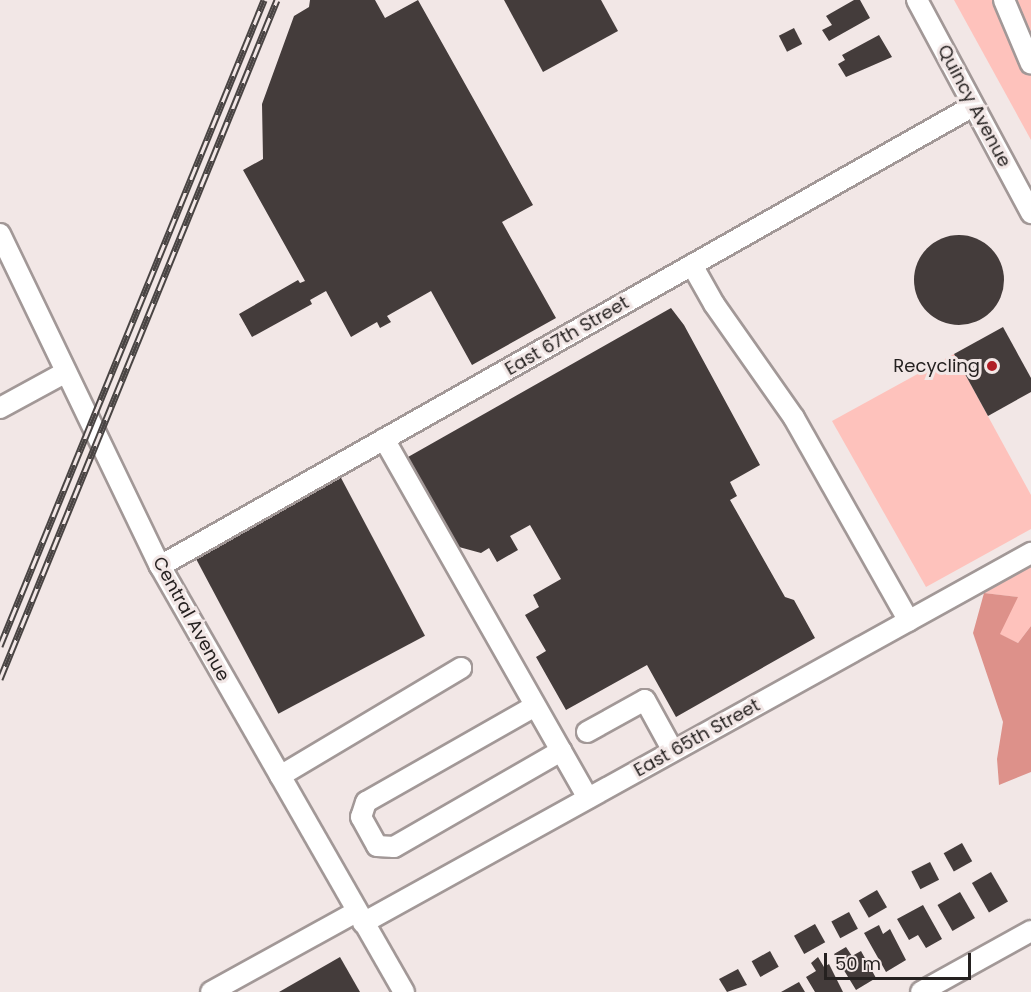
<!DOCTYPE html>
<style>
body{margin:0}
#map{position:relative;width:1031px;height:992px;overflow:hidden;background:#f2e7e6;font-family:Poppins,sans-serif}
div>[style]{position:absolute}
.green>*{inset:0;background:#fec2bc}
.forest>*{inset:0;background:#dd918a}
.building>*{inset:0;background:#443c3b;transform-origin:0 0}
.round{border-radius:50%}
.roads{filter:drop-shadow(2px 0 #a29897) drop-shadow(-2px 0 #a29897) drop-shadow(0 2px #a29897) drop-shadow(0 -2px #a29897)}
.minor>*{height:20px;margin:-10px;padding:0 10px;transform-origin:10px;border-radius:10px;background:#fff}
.rail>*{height:7px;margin-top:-3.5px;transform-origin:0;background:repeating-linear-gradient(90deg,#f2e7e6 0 14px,#494443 0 28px);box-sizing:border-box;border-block:2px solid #494443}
.dots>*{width:16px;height:16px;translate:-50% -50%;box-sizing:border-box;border:3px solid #f2e7e6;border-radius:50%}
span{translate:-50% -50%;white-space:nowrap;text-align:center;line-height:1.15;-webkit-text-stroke:6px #f2e7e6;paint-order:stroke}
.street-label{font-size:18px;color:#252120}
.poi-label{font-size:18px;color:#252120}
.right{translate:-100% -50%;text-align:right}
.scale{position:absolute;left:824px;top:953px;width:147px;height:27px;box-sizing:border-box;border:3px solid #252120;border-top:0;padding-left:8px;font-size:18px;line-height:21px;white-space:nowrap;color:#252120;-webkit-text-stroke:4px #f2e7e6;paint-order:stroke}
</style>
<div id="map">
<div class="green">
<i style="clip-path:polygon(954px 0,1031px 0,1031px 140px)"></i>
<i style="clip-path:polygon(954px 354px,1031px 495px,1031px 529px,926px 587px,832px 421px)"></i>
<i style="clip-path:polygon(1031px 565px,1031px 626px,1018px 643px,999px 634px,1017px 597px,984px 593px)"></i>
</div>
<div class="forest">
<i style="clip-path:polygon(984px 593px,1018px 597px,1000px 634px,1018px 643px,1031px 626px,1031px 772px,999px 785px,997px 759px,1003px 722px,973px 633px)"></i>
</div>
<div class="building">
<i style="clip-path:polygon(310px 0,375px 0,385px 18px,418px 0,533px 205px,502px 222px,556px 318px,472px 365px,431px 291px,387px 316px,391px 322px,380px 328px,377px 322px,351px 337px,326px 291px,310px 300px,312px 304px,252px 337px,239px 314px,298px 280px,300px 283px,305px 281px,243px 170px,263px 159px,262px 104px,294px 16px,309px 7px)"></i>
<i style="clip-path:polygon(504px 0,601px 0,618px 31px,543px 72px)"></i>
<i style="clip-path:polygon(854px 0,860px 0,870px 18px,829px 41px,822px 30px,832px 25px,826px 16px)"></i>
<i style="left:794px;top:28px;width:18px;height:17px;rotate:63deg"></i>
<i style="clip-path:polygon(879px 35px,892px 57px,846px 77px,838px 64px,845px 60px,842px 55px)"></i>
<i class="round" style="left:914px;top:235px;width:90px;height:90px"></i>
<i style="clip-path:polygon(671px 308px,684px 325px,760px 465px,730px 482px,737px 496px,730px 500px,785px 597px,794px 600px,815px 638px,676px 717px,647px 665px,566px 710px,536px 657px,546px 651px,525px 615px,539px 607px,533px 595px,561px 579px,530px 525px,510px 536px,518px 550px,497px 562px,489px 548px,481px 553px,459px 547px,408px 457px)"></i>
<i style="clip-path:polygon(1003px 327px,1031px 378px,1031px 392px,988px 416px,954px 354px)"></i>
<i style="left:340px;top:476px;width:181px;height:166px;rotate:62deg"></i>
<i style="left:962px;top:843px;width:21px;height:21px;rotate:61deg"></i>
<i style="left:930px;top:862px;width:20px;height:21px;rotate:63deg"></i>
<i style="left:991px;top:872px;width:34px;height:22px;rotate:60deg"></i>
<i style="left:877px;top:890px;width:20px;height:21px;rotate:60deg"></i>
<i style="left:960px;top:892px;width:30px;height:26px;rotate:60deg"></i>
<i style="clip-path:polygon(923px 905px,942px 939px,926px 948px,918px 935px,909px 940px,897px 919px)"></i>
<i style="left:849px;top:912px;width:19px;height:20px;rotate:62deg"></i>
<i style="left:815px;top:924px;width:21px;height:24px;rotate:61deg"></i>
<i style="clip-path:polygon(879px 925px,883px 934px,890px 929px,906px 960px,886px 972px,864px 933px)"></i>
<i style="clip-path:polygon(846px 947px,852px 956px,861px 951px,876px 978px,856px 990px,834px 954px)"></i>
<i style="left:770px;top:951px;width:18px;height:21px;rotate:61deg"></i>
<i style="clip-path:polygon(340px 957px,360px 992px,279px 992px)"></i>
<i style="clip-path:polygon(818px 957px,824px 967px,829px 964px,843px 992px,815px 992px,806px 977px,816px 971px,811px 963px)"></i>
<i style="clip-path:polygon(738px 969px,747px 985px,727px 992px,719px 979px)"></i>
<i style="clip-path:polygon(799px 982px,805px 992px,781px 992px)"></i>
</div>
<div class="roads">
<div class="minor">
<i style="left:917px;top:0;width:242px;rotate:61.8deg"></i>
<i style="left:1004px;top:0;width:69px;rotate:67.1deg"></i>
<i style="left:0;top:234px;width:369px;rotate:64.3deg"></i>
<i style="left:160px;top:566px;width:491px;rotate:60.2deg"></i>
<i style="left:692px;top:265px;width:45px;rotate:60.6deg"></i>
<i style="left:714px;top:304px;width:139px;rotate:54.9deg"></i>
<i style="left:794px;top:418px;width:233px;rotate:60.5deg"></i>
<i style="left:0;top:408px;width:75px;rotate:-28.6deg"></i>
<i style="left:384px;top:439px;width:413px;rotate:60.4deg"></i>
<i style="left:160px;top:566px;width:934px;rotate:-29.5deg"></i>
<i style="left:535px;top:706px;width:194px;rotate:150.4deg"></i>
<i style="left:366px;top:802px;width:16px;rotate:108deg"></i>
<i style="left:361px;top:817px;width:33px;rotate:61deg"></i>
<i style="left:377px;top:846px;width:17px;rotate:3deg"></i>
<i style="left:394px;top:847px;width:193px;rotate:-29.9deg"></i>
<i style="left:587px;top:732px;width:66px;rotate:-28.9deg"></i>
<i style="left:645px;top:700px;width:58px;rotate:61.2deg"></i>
<i style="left:280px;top:776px;width:211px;rotate:-30.8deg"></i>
<i style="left:363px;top:923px;width:764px;rotate:-28.98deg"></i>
<i style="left:211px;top:992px;width:166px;rotate:-28.9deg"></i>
<i style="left:921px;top:992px;width:126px;rotate:-29deg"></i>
</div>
</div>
<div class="rail">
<i style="left:0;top:646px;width:698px;rotate:-67.77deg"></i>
<i style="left:0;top:679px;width:733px;rotate:-67.81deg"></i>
</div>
<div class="dots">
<i style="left:992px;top:366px;background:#b01e25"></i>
</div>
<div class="street-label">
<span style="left:974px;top:106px;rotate:62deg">Quincy Avenue</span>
<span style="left:567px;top:336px;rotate:-30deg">East 67th Street</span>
<span style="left:191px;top:619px;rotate:61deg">Central Avenue</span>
<span style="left:697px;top:738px;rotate:-29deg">East 65th Street</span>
</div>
<div class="poi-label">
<span class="right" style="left:980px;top:366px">Recycling</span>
</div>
<div class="scale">50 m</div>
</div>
